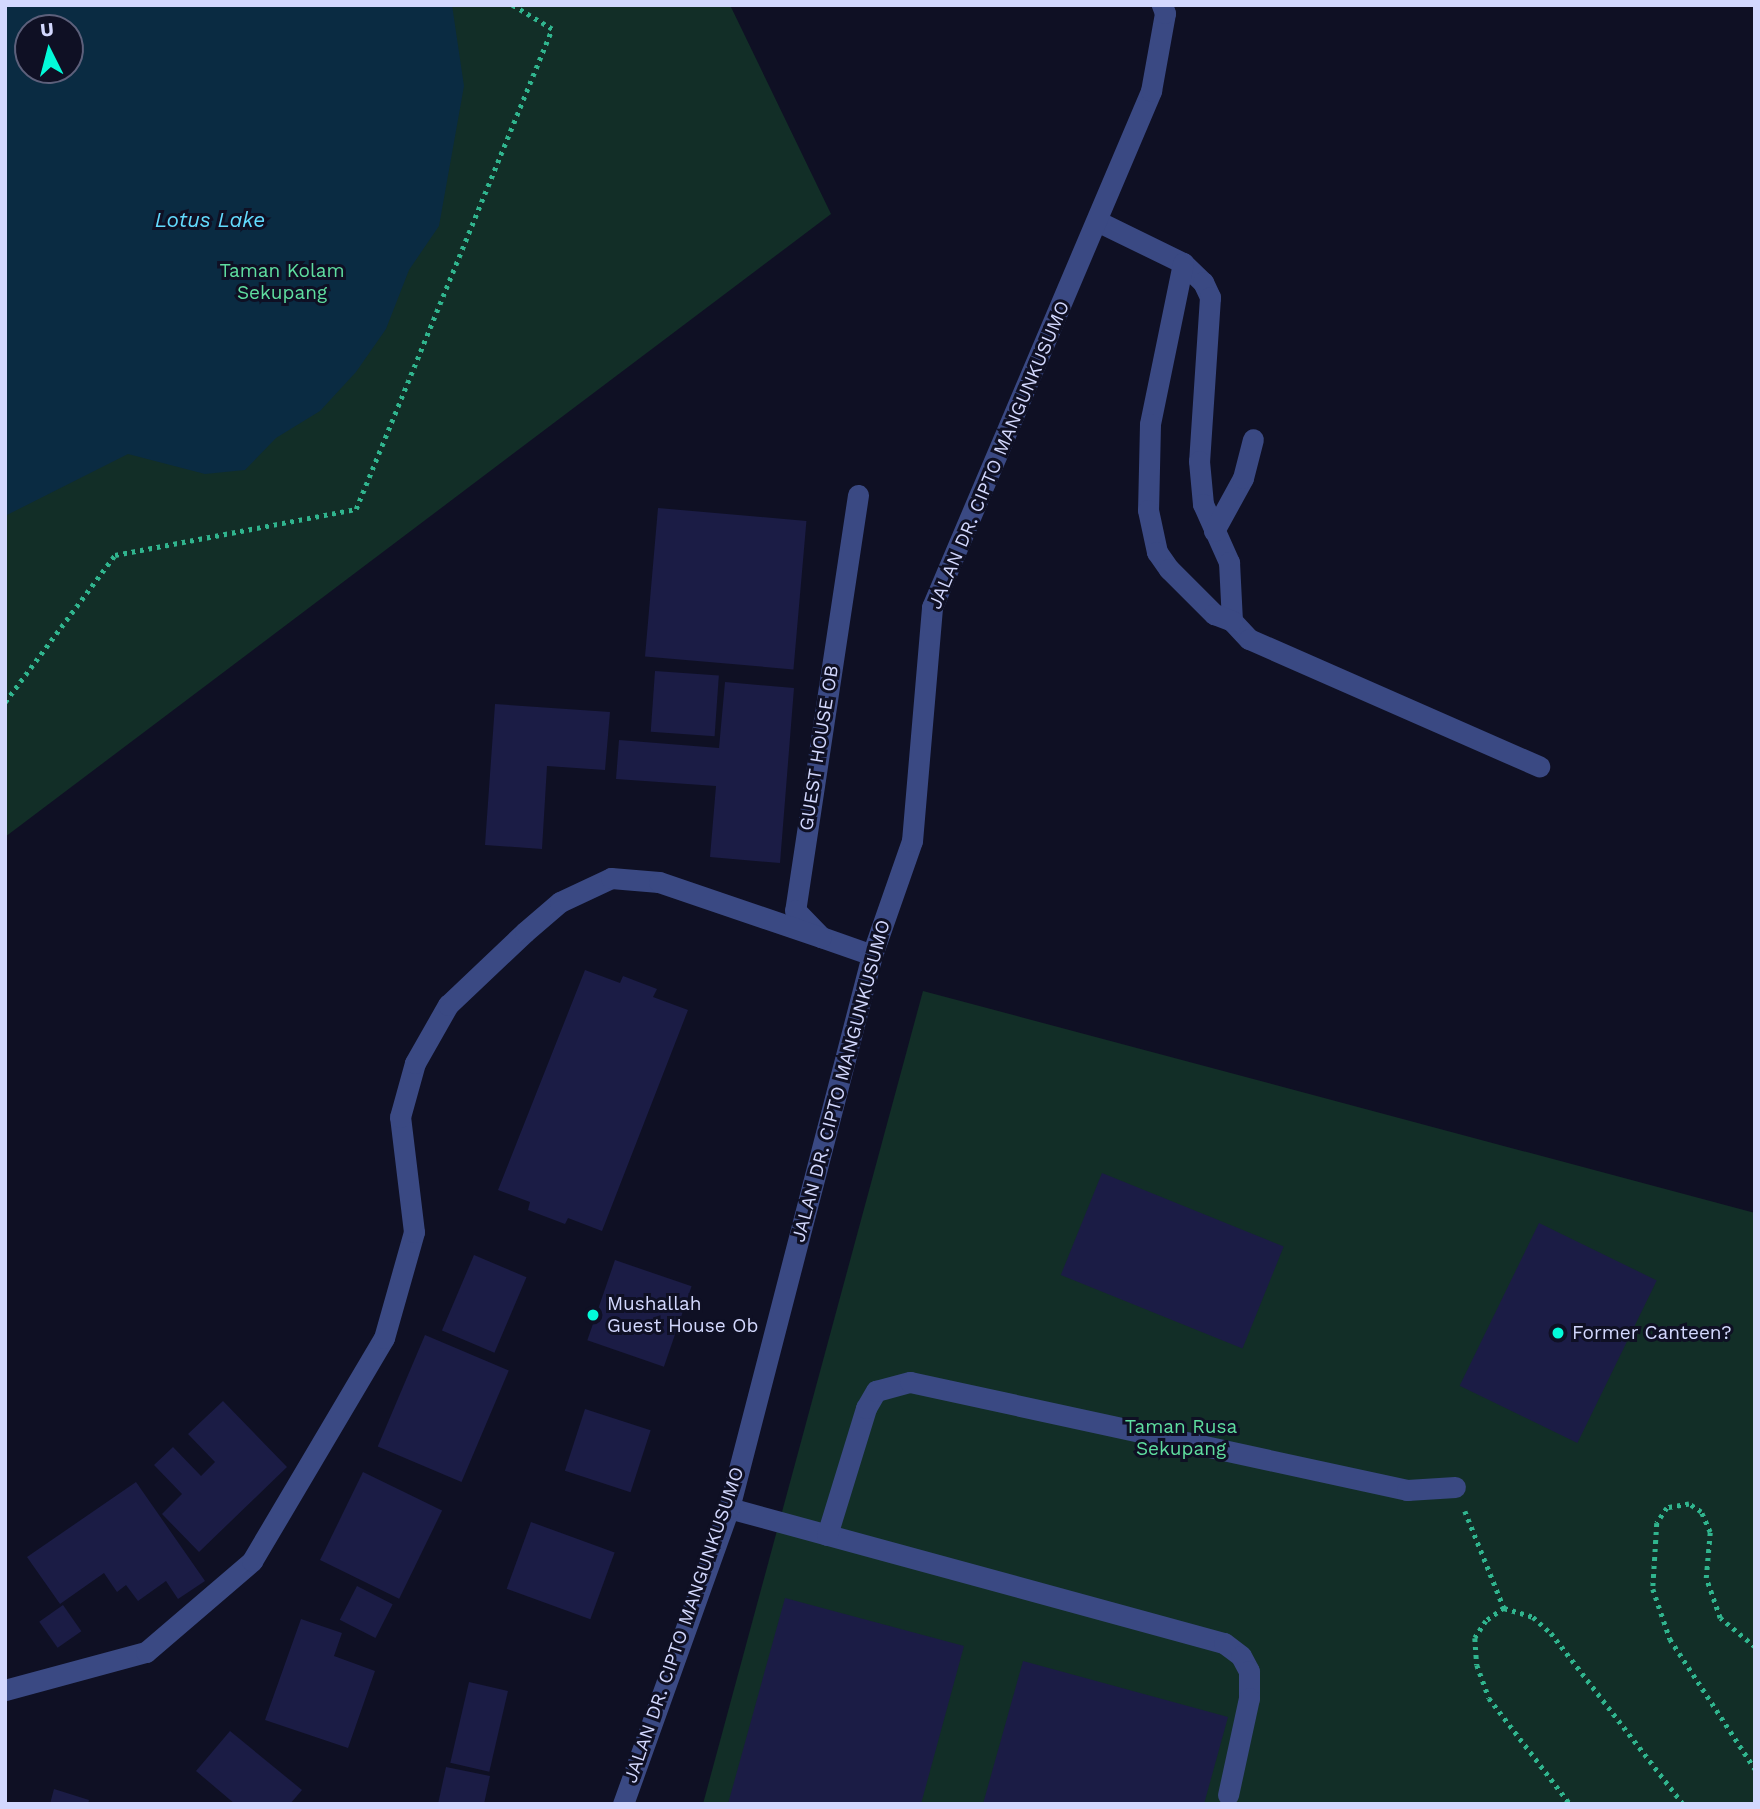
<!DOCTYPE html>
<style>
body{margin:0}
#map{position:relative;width:1760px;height:1809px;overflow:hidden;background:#0f1024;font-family:"Work Sans",sans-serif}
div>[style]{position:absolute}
.green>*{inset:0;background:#122e27}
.water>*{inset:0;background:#0a2b42}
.building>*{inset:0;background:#1b1c45;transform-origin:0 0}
.path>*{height:4.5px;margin-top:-2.25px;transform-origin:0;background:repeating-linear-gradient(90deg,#30b58e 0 3.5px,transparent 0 8.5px)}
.minor>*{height:21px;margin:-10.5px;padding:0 10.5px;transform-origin:10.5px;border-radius:10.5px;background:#3a4983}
.dots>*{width:19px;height:19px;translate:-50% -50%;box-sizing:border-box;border:4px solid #0f1024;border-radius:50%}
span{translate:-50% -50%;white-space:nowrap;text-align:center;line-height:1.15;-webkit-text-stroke:6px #0f1024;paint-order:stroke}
.park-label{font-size:19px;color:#5fdea0}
.street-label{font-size:19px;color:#d3d8fe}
.poi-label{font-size:19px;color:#d3d8fe}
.left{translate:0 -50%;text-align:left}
.water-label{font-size:21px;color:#62dafd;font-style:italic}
.frame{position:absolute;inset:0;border:7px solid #d3d8fe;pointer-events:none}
.north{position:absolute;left:14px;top:14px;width:70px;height:70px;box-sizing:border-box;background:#0f1024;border:2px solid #5d607b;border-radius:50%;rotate:354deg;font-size:19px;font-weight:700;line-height:28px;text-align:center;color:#d3d8fe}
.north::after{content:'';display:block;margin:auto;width:24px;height:32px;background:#03fad9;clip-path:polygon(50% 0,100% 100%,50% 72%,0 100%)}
</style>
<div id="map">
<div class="green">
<i style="clip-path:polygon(evenodd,5px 5px,730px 5px,831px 214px,5px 837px,5px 5px,28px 28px,70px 28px,70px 70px,28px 70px,28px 28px)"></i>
<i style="clip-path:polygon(923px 991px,1755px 1213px,1755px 1804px,703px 1804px)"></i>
</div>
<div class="water">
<i style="clip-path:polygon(evenodd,5px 5px,452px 5px,464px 86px,439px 226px,409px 270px,386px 329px,356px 372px,320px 411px,276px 438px,245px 470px,205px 474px,128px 454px,5px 516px,5px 5px,28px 28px,70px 28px,70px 70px,28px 70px,28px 28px)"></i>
</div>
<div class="building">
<i style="left:658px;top:508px;width:149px;height:149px;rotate:5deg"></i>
<i style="left:655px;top:671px;width:64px;height:61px;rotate:4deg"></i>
<i style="clip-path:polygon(725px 682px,794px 688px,780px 863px,710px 857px,716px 786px,616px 779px,619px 740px,719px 748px)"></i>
<i style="clip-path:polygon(495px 704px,610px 712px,605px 770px,547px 766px,542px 849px,485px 845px)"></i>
<i style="clip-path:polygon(585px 970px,620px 983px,623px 976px,657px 989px,653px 997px,688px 1010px,602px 1231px,568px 1218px,565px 1224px,528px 1210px,530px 1202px,498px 1190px)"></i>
<i style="left:1102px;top:1173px;width:196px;height:110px;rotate:22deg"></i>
<i style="left:1539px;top:1223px;width:131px;height:181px;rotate:26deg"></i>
<i style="left:474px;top:1255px;width:57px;height:82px;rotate:23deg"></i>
<i style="left:615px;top:1260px;width:81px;height:85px;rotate:19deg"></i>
<i style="left:425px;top:1335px;width:91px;height:121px;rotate:23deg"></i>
<i style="clip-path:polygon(223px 1401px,287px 1467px,199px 1552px,162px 1514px,182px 1494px,154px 1465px,173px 1447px,201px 1476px,215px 1462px,188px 1434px)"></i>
<i style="left:585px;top:1409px;width:69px;height:65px;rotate:18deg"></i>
<i style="left:363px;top:1472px;width:88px;height:98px;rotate:26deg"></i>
<i style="clip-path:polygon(136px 1482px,205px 1581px,178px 1599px,166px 1581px,138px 1601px,126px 1585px,117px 1592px,104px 1573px,60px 1604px,27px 1557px)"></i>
<i style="left:531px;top:1522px;width:89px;height:71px;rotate:20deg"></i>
<i style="left:357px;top:1586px;width:40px;height:38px;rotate:27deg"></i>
<i style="clip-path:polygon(785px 1598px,964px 1646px,921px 1804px,728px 1804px)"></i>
<i style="left:63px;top:1605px;width:32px;height:29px;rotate:55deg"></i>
<i style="clip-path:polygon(301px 1619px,342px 1633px,334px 1656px,375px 1671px,348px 1748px,265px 1720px)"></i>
<i style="clip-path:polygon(1023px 1661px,1228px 1717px,1204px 1804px,983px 1804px)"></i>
<i style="left:469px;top:1682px;width:40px;height:83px;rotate:13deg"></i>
<i style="clip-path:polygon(230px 1731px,302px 1790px,290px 1804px,235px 1804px,196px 1771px)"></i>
<i style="clip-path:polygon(446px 1767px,490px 1776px,484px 1804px,438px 1804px)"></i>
<i style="clip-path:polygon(54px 1789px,89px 1800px,88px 1804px,50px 1804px)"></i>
</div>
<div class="path">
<i style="left:5px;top:702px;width:184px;rotate:-53.2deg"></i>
<i style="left:115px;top:555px;width:245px;rotate:-10.8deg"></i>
<i style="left:356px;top:509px;width:518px;rotate:-67.79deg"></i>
<i style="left:552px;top:29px;width:47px;rotate:-149deg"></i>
<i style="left:1465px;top:1511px;width:105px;rotate:68.1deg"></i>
<i style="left:1504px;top:1608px;width:30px;rotate:17deg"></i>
<i style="left:1533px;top:1617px;width:24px;rotate:42deg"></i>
<i style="left:1551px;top:1633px;width:216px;rotate:52.3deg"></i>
<i style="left:1504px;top:1608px;width:22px;rotate:144deg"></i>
<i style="left:1486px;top:1621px;width:20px;rotate:123deg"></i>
<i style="left:1475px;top:1638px;width:27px;rotate:86deg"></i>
<i style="left:1477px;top:1665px;width:35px;rotate:70deg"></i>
<i style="left:1489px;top:1698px;width:133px;rotate:52.6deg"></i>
<i style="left:1755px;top:1647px;width:45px;rotate:-140.4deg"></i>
<i style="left:1720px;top:1618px;width:42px;rotate:-109.3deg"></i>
<i style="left:1706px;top:1578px;width:46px;rotate:-85deg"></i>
<i style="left:1710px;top:1532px;width:22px;rotate:-114deg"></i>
<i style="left:1701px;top:1512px;width:14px;rotate:-146deg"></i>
<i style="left:1689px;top:1504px;width:22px;rotate:170deg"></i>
<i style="left:1667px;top:1508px;width:18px;rotate:124deg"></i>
<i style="left:1657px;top:1523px;width:66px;rotate:93.5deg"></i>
<i style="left:1653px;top:1589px;width:53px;rotate:71.2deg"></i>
<i style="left:1670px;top:1639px;width:155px;rotate:56.8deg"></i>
</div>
<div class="minor">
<i style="left:1097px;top:221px;width:96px;rotate:26deg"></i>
<i style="left:1183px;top:263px;width:28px;rotate:44deg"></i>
<i style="left:1203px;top:282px;width:17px;rotate:65deg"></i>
<i style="left:1210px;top:297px;width:164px;rotate:93.8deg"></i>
<i style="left:1199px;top:461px;width:43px;rotate:84.7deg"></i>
<i style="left:1203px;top:504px;width:64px;rotate:65.9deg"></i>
<i style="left:1229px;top:562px;width:59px;rotate:87.1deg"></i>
<i style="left:1232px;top:621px;width:25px;rotate:47deg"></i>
<i style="left:1249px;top:639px;width:317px;rotate:23.7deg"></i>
<i style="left:1183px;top:263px;width:164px;rotate:101.6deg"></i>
<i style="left:1150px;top:424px;width:86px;rotate:91.3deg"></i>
<i style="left:1148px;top:510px;width:43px;rotate:77.9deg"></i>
<i style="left:1157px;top:552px;width:21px;rotate:55deg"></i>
<i style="left:1169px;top:569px;width:64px;rotate:45deg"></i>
<i style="left:1214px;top:614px;width:19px;rotate:21deg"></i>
<i style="left:858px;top:495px;width:420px;rotate:98.6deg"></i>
<i style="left:795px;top:910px;width:37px;rotate:46deg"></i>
<i style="left:821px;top:937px;width:54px;rotate:19.4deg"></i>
<i style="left:1214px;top:531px;width:60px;rotate:-61.3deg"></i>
<i style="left:1243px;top:478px;width:40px;rotate:-75.6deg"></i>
<i style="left:729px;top:1508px;width:513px;rotate:15.26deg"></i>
<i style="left:1224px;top:1643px;width:21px;rotate:37deg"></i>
<i style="left:1241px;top:1656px;width:17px;rotate:62deg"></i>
<i style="left:1249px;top:1671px;width:27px;rotate:90deg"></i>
<i style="left:1249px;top:1698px;width:99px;rotate:102.2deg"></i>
<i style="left:827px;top:1535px;width:133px;rotate:-72.9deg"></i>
<i style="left:866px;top:1408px;width:20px;rotate:-60deg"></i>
<i style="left:876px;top:1391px;width:35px;rotate:-15deg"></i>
<i style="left:910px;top:1382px;width:509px;rotate:12.26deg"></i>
<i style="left:1407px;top:1490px;width:48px;rotate:-3.6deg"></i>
<i style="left:5px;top:1690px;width:146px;rotate:-15.1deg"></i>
<i style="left:146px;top:1652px;width:140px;rotate:-40.6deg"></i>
<i style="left:252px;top:1561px;width:259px;rotate:-59.4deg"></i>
<i style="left:384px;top:1338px;width:110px;rotate:-74.2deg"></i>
<i style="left:414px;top:1232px;width:116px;rotate:-96.9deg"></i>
<i style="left:400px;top:1117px;width:56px;rotate:-74.5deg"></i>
<i style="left:415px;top:1063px;width:67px;rotate:-60.4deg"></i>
<i style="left:448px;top:1005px;width:106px;rotate:-43.5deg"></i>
<i style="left:525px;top:932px;width:46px;rotate:-40.6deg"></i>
<i style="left:560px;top:902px;width:56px;rotate:-25.2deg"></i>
<i style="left:611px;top:878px;width:48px;rotate:4.8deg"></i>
<i style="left:659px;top:882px;width:171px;rotate:18.8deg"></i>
<i style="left:623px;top:1804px;width:314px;rotate:-70.3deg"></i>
<i style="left:729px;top:1508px;width:571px;rotate:-75.5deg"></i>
<i style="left:872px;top:955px;width:121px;rotate:-70.7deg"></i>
<i style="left:912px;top:841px;width:235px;rotate:-85.1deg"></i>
<i style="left:932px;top:607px;width:561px;rotate:-67deg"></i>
<i style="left:1151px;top:91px;width:79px;rotate:-79.8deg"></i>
<i style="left:1165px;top:13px;width:9px;rotate:-111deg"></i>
</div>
<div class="dots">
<i style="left:593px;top:1315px;background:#03fad9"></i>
<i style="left:1558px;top:1333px;background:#03fad9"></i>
</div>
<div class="park-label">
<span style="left:282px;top:282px">Taman Kolam<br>Sekupang</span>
<span style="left:1181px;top:1438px">Taman Rusa<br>Sekupang</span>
</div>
<div class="street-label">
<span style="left:999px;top:455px;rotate:-67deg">JALAN DR. CIPTO MANGUNKUSUMO</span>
<span style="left:819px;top:748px;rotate:-81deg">GUEST HOUSE OB</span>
<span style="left:841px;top:1081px;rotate:-75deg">JALAN DR. CIPTO MANGUNKUSUMO</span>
<span style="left:684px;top:1625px;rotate:-71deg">JALAN DR. CIPTO MANGUNKUSUMO</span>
</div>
<div class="poi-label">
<span class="left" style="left:607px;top:1315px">Mushallah<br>Guest House Ob</span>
<span class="left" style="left:1572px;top:1333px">Former Canteen?</span>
</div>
<div class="water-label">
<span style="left:210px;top:220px">Lotus Lake</span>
</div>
<div class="frame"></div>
<div class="north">U</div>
</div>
